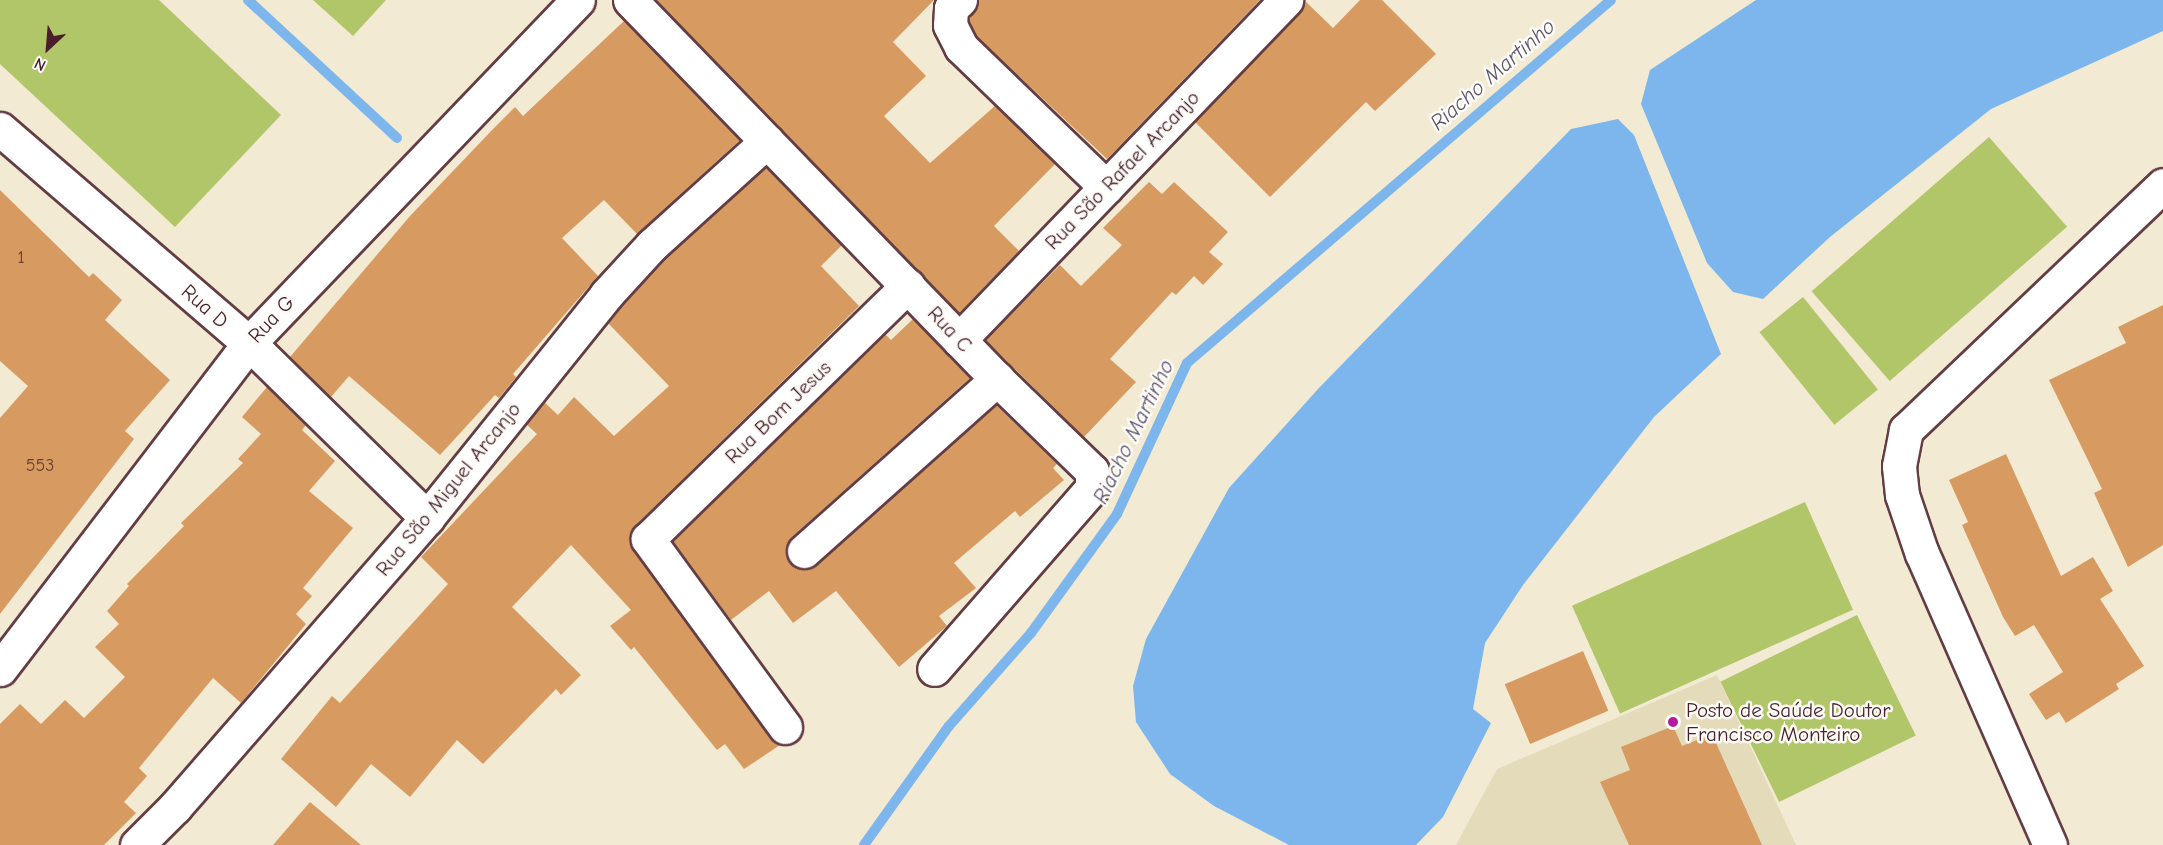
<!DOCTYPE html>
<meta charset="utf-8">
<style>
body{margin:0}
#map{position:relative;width:2163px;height:845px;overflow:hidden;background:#f2ead2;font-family:"Comic Neue",sans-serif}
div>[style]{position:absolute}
.built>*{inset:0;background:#e4dbba}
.green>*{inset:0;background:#b1c569;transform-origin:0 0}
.water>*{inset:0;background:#7cb6ed}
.stream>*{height:10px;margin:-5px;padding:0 5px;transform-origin:5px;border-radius:5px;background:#7cb6ed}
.building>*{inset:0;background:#d79b61;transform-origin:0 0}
.roads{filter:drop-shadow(2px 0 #633d44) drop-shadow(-2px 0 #633d44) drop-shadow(0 2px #633d44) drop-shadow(0 -2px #633d44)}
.minor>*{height:33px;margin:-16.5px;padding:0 16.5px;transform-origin:16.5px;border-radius:16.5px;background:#fff}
.dots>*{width:16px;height:16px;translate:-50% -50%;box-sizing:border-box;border:3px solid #fdfcf7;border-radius:50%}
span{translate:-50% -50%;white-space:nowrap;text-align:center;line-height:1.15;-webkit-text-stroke:5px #fdfcf7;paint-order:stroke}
.number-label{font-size:18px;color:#6d3e38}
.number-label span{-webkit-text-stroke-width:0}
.street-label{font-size:21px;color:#4a1f2b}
.poi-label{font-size:21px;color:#4a1f2b}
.left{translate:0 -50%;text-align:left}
.water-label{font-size:22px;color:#5c546f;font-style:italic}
.north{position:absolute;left:18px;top:18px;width:60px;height:60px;-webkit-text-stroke:4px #fdfcf7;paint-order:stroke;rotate:206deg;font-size:16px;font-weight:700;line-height:24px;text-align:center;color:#4a1f2b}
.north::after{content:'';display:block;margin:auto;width:21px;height:27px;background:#4a1f2b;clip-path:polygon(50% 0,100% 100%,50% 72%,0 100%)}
</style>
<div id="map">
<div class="built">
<i style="clip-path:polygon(1717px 675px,1796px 845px,1456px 845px,1497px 769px)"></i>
</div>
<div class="green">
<i style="clip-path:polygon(0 0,159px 0,281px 115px,175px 227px,0 64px)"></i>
<i style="clip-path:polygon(313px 0,386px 0,353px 36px)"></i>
<i style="left:1989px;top:137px;width:119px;height:235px;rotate:49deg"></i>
<i style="left:1803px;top:297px;width:119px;height:56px;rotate:51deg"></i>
<i style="left:1805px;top:502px;width:118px;height:255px;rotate:66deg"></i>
<i style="left:1857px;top:615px;width:134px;height:152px;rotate:64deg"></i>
</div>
<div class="water">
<i style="clip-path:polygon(1756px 0,2163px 0,2163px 31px,1991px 109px,1830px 237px,1763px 299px,1733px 292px,1707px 263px,1641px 104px,1650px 70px)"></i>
<i style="clip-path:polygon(1618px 119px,1634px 135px,1721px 354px,1654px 417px,1523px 585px,1485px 643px,1473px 709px,1491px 723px,1443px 817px,1416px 845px,1289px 845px,1214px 806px,1170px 774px,1136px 722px,1133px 686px,1146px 639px,1229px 488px,1318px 389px,1571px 129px)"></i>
</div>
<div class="stream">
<i style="left:248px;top:0;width:203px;rotate:42.8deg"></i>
<i style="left:864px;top:845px;width:146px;rotate:-54.5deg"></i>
<i style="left:949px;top:726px;width:124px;rotate:-48.6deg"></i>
<i style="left:1031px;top:633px;width:147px;rotate:-54.1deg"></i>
<i style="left:1117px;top:514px;width:166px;rotate:-65.1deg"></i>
<i style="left:1187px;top:363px;width:558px;rotate:-40.57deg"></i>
</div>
<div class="building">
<i style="clip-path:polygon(656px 0,934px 0,893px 42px,926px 76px,884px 116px,930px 163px,995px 106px,1055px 164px,994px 226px,1019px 251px,959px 313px)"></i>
<i style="clip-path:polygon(978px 0,1260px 0,1107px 159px,976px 36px,969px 21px)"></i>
<i style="clip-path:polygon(1304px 0,1333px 28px,1360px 0,1382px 0,1436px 54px,1375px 111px,1366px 102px,1270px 197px,1195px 122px,1300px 13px)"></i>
<i style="clip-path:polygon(624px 21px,740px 140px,637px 234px,604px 200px,562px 238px,598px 276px,513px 374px,516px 377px,499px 398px,495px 395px,440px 455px,349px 376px,331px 397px,290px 357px,410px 216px,495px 127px,515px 107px,523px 116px)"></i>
<i style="clip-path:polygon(766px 167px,842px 245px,821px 266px,859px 306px,635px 526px,629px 541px,770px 738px,780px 745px,744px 769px,725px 744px,717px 750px,634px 647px,631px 650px,610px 626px,631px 610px,571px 545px,512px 607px,581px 675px,561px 695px,556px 689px,483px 764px,457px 740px,410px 797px,371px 764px,336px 807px,281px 759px,332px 696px,340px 703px,448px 584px,421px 557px,537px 434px,526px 424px,544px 402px,558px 415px,574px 397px,614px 436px,669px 386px,608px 323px,665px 258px)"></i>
<i style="clip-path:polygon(1149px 182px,1162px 194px,1174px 182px,1228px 232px,1209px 252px,1223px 264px,1203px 285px,1194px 276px,1176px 295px,1172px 292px,1110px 359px,1136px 382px,1084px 437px,985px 340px,1060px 265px,1081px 286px,1122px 245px,1103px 228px)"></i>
<i style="clip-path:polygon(0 190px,89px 277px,93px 273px,122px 300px,105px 320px,170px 380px,125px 431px,134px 439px,0 614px,0 418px,28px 386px,0 361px)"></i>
<i style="clip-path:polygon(2163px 305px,2163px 545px,2128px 567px,2094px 493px,2102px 489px,2049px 380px,2126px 343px,2118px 327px)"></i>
<i style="clip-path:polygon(913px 319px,970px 378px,792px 537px,786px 554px,790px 564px,807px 569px,816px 565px,996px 405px,1057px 464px,1053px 468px,1064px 480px,1020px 517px,1015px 511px,954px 563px,976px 588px,939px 616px,947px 626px,899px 667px,836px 591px,793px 623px,769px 591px,731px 620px,673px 541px,885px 334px,891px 340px)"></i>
<i style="clip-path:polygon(267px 387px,306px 425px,302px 430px,335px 461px,309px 491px,353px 528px,303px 588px,312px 596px,296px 614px,306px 624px,241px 703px,213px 678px,139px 768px,147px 776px,124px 802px,136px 813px,104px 845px,0 845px,0 724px,20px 704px,41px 724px,65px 700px,84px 718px,125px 677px,95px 647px,119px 624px,107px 611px,129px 586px,127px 584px,184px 526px,181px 523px,243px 463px,238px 459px,261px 434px,242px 417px)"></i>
<i style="clip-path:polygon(2006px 454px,2061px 576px,2093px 557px,2113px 591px,2100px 599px,2144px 666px,2116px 684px,2119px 689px,2066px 723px,2059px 712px,2046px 720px,2029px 694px,2063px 672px,2034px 625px,2015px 636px,2003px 617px,1962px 525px,1968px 522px,1949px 480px)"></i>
<i style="left:1583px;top:651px;width:65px;height:85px;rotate:67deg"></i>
<i style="clip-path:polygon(1673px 726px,1682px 746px,1712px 734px,1762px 845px,1629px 845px,1600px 782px,1630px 770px,1621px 747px)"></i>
<i style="clip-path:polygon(310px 802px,361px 845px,273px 845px)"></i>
</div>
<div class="roads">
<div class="minor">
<i style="left:630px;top:0;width:528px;rotate:45.92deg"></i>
<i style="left:997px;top:379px;width:132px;rotate:44.1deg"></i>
<i style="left:1092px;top:471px;width:17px;rotate:90deg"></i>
<i style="left:1092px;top:488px;width:240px;rotate:131.1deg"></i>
<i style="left:960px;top:0;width:12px;rotate:138deg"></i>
<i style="left:951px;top:8px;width:17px;rotate:93deg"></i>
<i style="left:950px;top:25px;width:25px;rotate:63deg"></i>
<i style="left:961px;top:47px;width:202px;rotate:44deg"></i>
<i style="left:0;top:129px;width:328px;rotate:40.7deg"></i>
<i style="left:249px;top:343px;width:250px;rotate:44.5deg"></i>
<i style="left:959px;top:340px;width:472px;rotate:-46.1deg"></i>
<i style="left:804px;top:551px;width:259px;rotate:-41.7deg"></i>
<i style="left:0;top:669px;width:410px;rotate:-52.6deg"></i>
<i style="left:249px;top:343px;width:475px;rotate:-46.2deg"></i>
<i style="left:785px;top:727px;width:233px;rotate:-126.1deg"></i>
<i style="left:648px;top:539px;width:363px;rotate:-44.3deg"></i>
<i style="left:137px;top:845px;width:54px;rotate:-45deg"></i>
<i style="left:175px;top:807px;width:383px;rotate:-48.9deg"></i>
<i style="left:427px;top:518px;width:286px;rotate:-51.2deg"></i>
<i style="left:606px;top:295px;width:68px;rotate:-47.4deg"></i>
<i style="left:652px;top:245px;width:155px;rotate:-42.1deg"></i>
<i style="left:2050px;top:845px;width:318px;rotate:-113.7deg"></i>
<i style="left:1922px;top:554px;width:62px;rotate:-108.7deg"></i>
<i style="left:1902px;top:495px;width:29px;rotate:-96deg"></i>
<i style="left:1899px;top:466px;width:37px;rotate:-79deg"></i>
<i style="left:1906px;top:430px;width:355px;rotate:-43.6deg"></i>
</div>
</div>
<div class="dots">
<i style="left:1673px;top:722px;background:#b5179e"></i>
</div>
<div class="number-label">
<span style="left:21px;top:258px">1</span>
<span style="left:40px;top:466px">553</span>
</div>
<div class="street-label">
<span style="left:1122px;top:170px;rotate:-46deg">Rua São Rafael Arcanjo</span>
<span style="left:205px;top:306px;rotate:41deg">Rua D</span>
<span style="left:271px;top:319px;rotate:-47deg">Rua G</span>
<span style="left:950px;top:329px;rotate:47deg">Rua C</span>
<span style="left:778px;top:412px;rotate:-44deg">Rua Bom Jesus</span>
<span style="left:448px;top:489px;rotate:-51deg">Rua São Miguel Arcanjo</span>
</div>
<div class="poi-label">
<span class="left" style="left:1686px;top:722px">Posto de Saúde Doutor<br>Francisco Monteiro</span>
</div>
<div class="water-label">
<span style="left:1493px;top:75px;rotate:-41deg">Riacho Martinho</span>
<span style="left:1134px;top:432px;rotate:-64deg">Riacho Martinho</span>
</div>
<div class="north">N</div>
</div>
